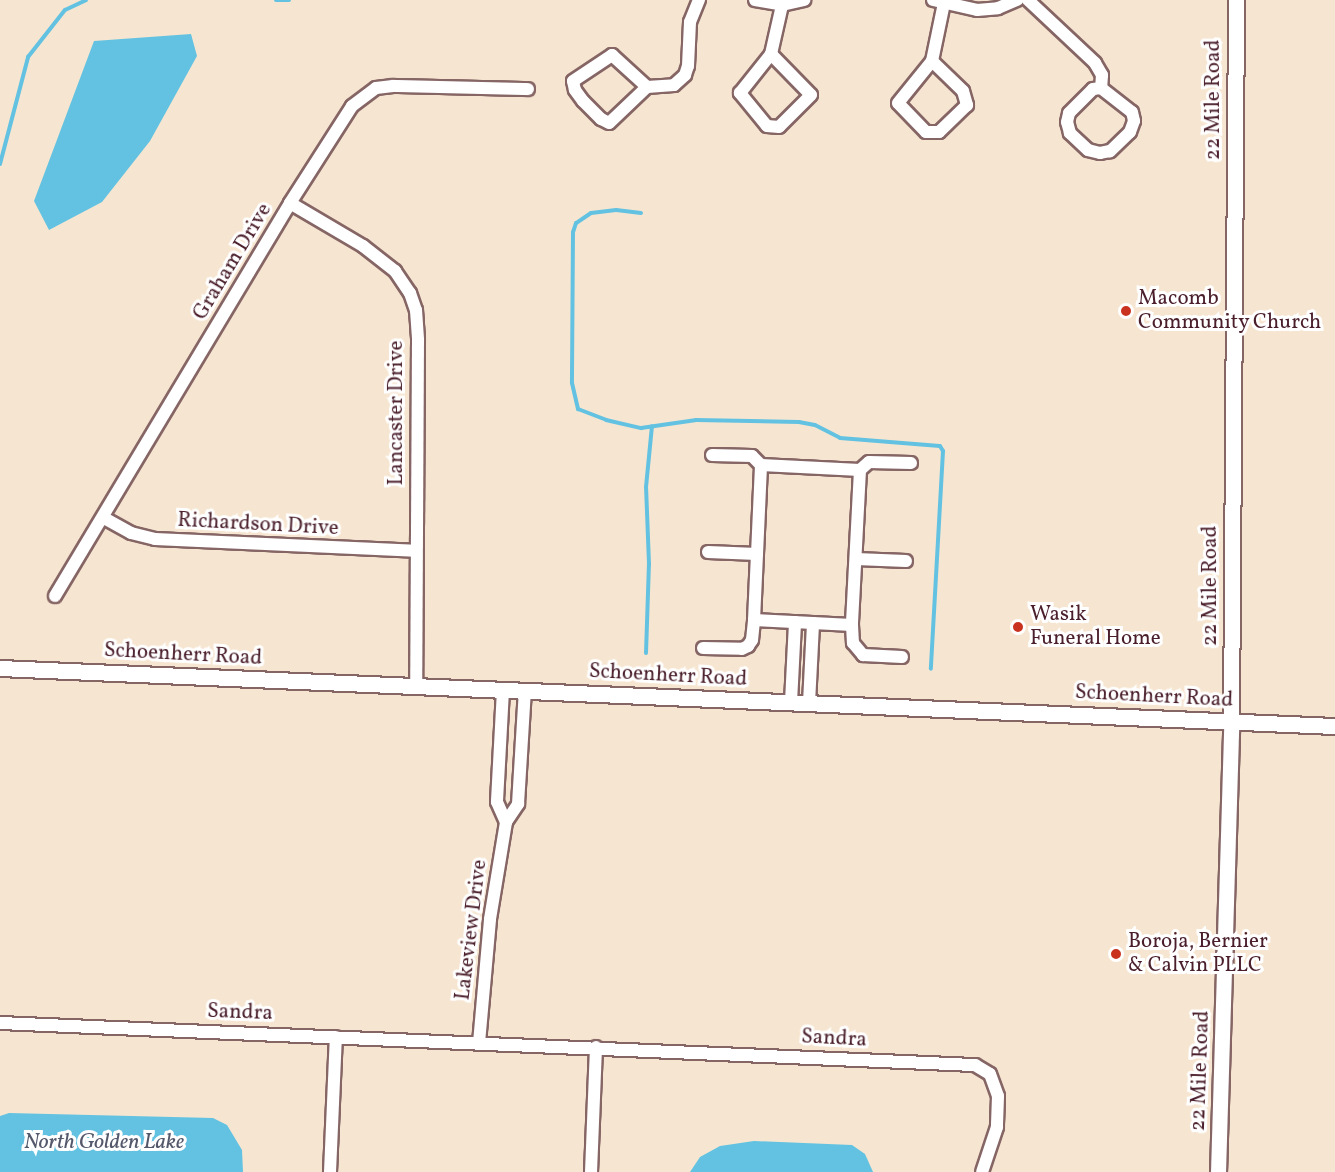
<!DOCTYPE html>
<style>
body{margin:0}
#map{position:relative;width:1335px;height:1172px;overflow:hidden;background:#f6e6d1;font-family:Vollkorn,serif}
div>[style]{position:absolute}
.water>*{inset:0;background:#63c2e1}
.stream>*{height:4px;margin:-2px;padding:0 2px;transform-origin:2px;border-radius:2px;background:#63c2e1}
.roads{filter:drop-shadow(2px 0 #866565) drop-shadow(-2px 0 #866565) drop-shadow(0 2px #866565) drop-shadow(0 -2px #866565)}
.minor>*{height:12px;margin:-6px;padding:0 6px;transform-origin:6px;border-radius:6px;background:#fff}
.tertiary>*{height:15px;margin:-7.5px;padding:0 7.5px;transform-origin:7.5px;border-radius:7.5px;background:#fff}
.dots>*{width:16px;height:16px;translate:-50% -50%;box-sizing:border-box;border:3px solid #fff;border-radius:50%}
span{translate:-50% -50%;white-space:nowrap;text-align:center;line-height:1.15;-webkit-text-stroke:6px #fff;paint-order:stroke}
.street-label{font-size:21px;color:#4a1f2b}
.poi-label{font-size:21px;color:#4a1f2b}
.left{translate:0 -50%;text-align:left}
.water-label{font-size:22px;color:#53586b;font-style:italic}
</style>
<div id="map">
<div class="water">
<i style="clip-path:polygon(191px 34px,197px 56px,150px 141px,102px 202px,49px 230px,34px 201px,94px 41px)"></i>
<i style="clip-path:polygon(9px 1113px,213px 1118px,227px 1125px,242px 1150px,243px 1172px,0 1172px,0 1116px)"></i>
<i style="clip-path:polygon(754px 1141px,852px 1145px,865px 1154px,873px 1172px,690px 1172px,700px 1157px,720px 1146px)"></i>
</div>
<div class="stream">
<i style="left:276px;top:0;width:13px"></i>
<i style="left:0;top:164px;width:111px;rotate:-75.3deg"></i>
<i style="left:28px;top:57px;width:60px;rotate:-51.8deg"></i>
<i style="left:65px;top:10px;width:23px;rotate:-25deg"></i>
<i style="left:641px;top:213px;width:25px;rotate:-173deg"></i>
<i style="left:616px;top:210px;width:25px;rotate:173deg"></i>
<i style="left:591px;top:213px;width:18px;rotate:146deg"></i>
<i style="left:576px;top:223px;width:9px;rotate:108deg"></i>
<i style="left:573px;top:232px;width:151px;rotate:90.4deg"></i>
<i style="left:572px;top:383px;width:27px;rotate:77deg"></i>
<i style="left:578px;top:409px;width:30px;rotate:21deg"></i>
<i style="left:606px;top:420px;width:36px;rotate:13deg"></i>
<i style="left:641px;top:428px;width:56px;rotate:-8.3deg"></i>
<i style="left:696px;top:420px;width:103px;rotate:1.1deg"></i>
<i style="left:799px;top:422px;width:16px;rotate:11deg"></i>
<i style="left:815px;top:425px;width:28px;rotate:27deg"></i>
<i style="left:840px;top:438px;width:100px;rotate:4.6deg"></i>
<i style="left:940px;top:446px;width:6px;rotate:59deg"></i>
<i style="left:943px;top:451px;width:218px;rotate:93.2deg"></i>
<i style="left:646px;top:653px;width:89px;rotate:-88.1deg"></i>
<i style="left:649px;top:564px;width:77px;rotate:-92.2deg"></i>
<i style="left:646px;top:487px;width:61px;rotate:-84.4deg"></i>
</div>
<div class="roads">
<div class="minor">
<i style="left:755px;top:0;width:27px;rotate:10deg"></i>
<i style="left:782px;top:5px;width:23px;rotate:-13deg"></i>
<i style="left:933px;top:0;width:45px;rotate:12.8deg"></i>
<i style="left:977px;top:10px;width:21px;rotate:-5deg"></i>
<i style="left:998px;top:8px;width:21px;rotate:-23deg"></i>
<i style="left:1028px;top:0;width:92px;rotate:43.2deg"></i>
<i style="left:1095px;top:63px;width:14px;rotate:60deg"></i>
<i style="left:1102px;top:75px;width:13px;rotate:94deg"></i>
<i style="left:771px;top:54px;width:57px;rotate:45.7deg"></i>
<i style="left:811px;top:95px;width:45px;rotate:135deg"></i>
<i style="left:779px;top:127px;width:12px;rotate:-175deg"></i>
<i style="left:767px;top:126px;width:43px;rotate:-129.3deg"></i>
<i style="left:740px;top:93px;width:50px;rotate:-51.5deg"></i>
<i style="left:771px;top:54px;width:50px;rotate:-77.3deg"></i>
<i style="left:932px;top:61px;width:43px;rotate:44.1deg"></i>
<i style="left:963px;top:91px;width:15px;rotate:74deg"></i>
<i style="left:967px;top:105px;width:39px;rotate:136deg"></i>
<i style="left:939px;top:132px;width:13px;rotate:180deg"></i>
<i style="left:926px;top:132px;width:40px;rotate:-134deg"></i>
<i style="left:898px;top:103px;width:54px;rotate:-51deg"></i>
<i style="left:932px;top:61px;width:59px;rotate:-78.3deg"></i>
<i style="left:647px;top:87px;width:52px;rotate:136.5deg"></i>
<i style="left:609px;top:123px;width:9px;rotate:-153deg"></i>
<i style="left:601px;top:119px;width:25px;rotate:-135deg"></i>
<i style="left:583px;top:101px;width:14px;rotate:-126deg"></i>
<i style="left:575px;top:90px;width:9px;rotate:-103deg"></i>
<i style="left:573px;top:81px;width:47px;rotate:-33.7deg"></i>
<i style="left:612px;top:55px;width:47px;rotate:42.4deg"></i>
<i style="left:647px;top:87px;width:27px;rotate:-4deg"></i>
<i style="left:674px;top:85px;width:15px;rotate:-42deg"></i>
<i style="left:685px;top:75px;width:9px;rotate:-72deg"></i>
<i style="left:688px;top:66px;width:44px;rotate:-87.4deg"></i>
<i style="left:690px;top:22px;width:24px;rotate:-68deg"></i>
<i style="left:1101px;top:88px;width:39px;rotate:38deg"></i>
<i style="left:1132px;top:112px;width:9px;rotate:77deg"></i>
<i style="left:1134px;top:121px;width:12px;rotate:110deg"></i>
<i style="left:1130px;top:132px;width:28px;rotate:136deg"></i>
<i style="left:1110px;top:151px;width:10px;rotate:169deg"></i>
<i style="left:1100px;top:153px;width:12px;rotate:-166deg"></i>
<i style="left:1088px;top:150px;width:25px;rotate:-137deg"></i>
<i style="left:1070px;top:133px;width:11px;rotate:-105deg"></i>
<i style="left:1067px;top:122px;width:9px;rotate:-77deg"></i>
<i style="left:1069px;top:113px;width:34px;rotate:-45deg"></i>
<i style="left:1093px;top:89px;width:8px;rotate:-7deg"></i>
<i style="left:290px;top:203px;width:85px;rotate:30.5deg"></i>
<i style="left:363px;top:246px;width:41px;rotate:38deg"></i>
<i style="left:395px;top:271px;width:27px;rotate:56deg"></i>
<i style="left:410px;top:293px;width:18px;rotate:71deg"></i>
<i style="left:416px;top:310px;width:30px;rotate:86deg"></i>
<i style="left:418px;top:340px;width:345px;rotate:90.3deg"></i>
<i style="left:712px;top:455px;width:40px;rotate:1.4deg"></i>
<i style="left:752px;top:456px;width:13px;rotate:45deg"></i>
<i style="left:761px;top:465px;width:99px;rotate:2.9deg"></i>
<i style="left:860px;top:470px;width:155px;rotate:93deg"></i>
<i style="left:852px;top:625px;width:98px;rotate:-177.1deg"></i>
<i style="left:754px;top:620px;width:155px;rotate:-87.4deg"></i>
<i style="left:860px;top:470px;width:12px;rotate:-42deg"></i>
<i style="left:869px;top:462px;width:42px;rotate:1.4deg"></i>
<i style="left:104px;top:518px;width:31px;rotate:29deg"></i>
<i style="left:131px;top:533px;width:25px;rotate:14deg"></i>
<i style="left:155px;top:539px;width:260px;rotate:2.6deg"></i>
<i style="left:708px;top:552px;width:49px;rotate:2.3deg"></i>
<i style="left:856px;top:559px;width:50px;rotate:2.3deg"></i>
<i style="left:55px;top:596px;width:458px;rotate:-59.1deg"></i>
<i style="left:290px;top:203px;width:115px;rotate:-57.4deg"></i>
<i style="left:352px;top:106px;width:30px;rotate:-37deg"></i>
<i style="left:376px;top:88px;width:17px;rotate:-7deg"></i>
<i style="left:393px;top:86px;width:135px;rotate:1.3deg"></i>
<i style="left:852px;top:625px;width:18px;rotate:87deg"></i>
<i style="left:853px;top:643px;width:16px;rotate:50deg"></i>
<i style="left:863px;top:655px;width:39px;rotate:3deg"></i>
<i style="left:703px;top:648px;width:39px;rotate:1deg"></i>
<i style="left:742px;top:649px;width:7px;rotate:-27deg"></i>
<i style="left:748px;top:646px;width:7px;rotate:-56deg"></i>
<i style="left:752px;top:640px;width:20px;rotate:-84deg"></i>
<i style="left:503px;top:690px;width:112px;rotate:93.1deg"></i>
<i style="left:497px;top:802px;width:22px;rotate:66deg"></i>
<i style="left:506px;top:822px;width:22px;rotate:-56deg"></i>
<i style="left:518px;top:804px;width:113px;rotate:-86.5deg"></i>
<i style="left:791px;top:702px;width:80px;rotate:-87.1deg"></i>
<i style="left:809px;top:703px;width:80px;rotate:-87.1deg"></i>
<i style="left:0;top:1023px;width:976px;rotate:2.47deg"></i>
<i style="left:975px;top:1065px;width:17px;rotate:31deg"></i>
<i style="left:990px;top:1074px;width:23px;rotate:70deg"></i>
<i style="left:998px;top:1096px;width:31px;rotate:92deg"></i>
<i style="left:997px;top:1127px;width:47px;rotate:108.4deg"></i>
<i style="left:479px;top:1043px;width:124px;rotate:-84.9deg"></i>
<i style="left:490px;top:919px;width:98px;rotate:-80.6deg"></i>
<i style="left:330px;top:1172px;width:135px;rotate:-87.5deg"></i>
<i style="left:591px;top:1172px;width:125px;rotate:-87.7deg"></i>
</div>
<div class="tertiary">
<i style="left:0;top:668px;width:1336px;rotate:2.49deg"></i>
<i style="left:1218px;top:1172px;width:450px;rotate:-88.3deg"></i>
<i style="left:1231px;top:722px;width:722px;rotate:-89.6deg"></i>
</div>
</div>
<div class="dots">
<i style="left:1126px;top:311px;background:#c8321e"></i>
<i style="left:1018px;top:627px;background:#c8321e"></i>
<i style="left:1116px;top:954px;background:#c8321e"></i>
</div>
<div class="street-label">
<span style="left:1214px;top:100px;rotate:-90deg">22 Mile Road</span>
<span style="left:233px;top:262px;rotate:-59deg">Graham Drive</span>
<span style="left:397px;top:413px;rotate:-90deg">Lancaster Drive</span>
<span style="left:258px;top:525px;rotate:3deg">Richardson Drive</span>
<span style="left:1211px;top:586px;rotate:-90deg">22 Mile Road</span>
<span style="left:183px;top:655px;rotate:3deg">Schoenherr Road</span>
<span style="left:668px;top:676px;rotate:3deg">Schoenherr Road</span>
<span style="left:1154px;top:697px;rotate:3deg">Schoenherr Road</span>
<span style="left:472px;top:930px;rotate:-83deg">Lakeview Drive</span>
<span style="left:240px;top:1013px;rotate:2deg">Sandra</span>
<span style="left:834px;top:1039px;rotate:3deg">Sandra</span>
<span style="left:1201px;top:1071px;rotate:-88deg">22 Mile Road</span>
</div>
<div class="poi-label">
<span class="left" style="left:1138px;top:311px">Macomb<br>Community Church</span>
<span class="left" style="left:1030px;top:627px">Wasik<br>Funeral Home</span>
<span class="left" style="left:1128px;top:954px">Boroja, Bernier<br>&amp; Calvin PLLC</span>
</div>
<div class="water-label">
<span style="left:104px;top:1143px">North Golden Lake</span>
</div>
</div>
